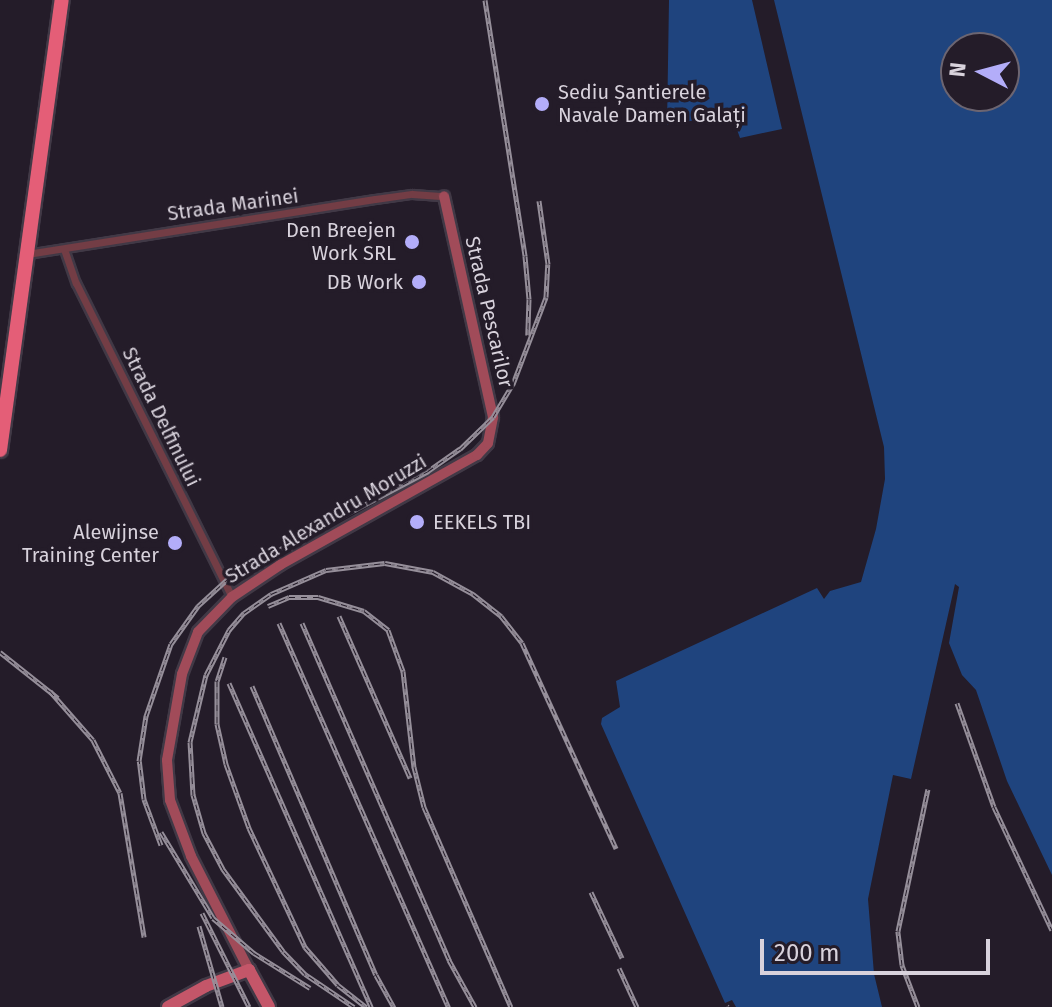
<!DOCTYPE html>
<meta charset="utf-8">
<style>
body{margin:0}
#map{position:relative;width:1052px;height:1007px;overflow:hidden;background:#241c29;font-family:"Fira Sans",sans-serif}
div>[style]{position:absolute}
.water>*{inset:0;background:#1f447e}
.roads{filter:drop-shadow(2px 0 #413946) drop-shadow(-2px 0 #413946) drop-shadow(0 2px #413946) drop-shadow(0 -2px #413946)}
.street>*{height:7px;margin:-3.5px;padding:0 3.5px;transform-origin:3.5px;border-radius:3.5px;background:#733d45}
.secondary>*{height:10px;margin:-5px;padding:0 5px;transform-origin:5px;border-radius:5px;background:#a14b59}
.primary>*{height:12px;margin:-6px;padding:0 6px;transform-origin:6px;border-radius:6px;background:#c45669}
.highway>*{height:14px;margin:-7px;padding:0 7px;transform-origin:7px;border-radius:7px;background:#e45e77}
.rail>*{height:5px;margin-top:-2.5px;transform-origin:0;background:repeating-linear-gradient(90deg,#241c29 0 6px,#968f9a 0 12px);box-sizing:border-box;border-block:2px solid #968f9a}
.dots>*{width:22px;height:22px;translate:-50% -50%;box-sizing:border-box;border:4px solid #241c29;border-radius:50%}
span{translate:-50% -50%;white-space:nowrap;text-align:center;line-height:1.15;-webkit-text-stroke:7px #241c29;paint-order:stroke}
.poi-label{font-size:20px;color:#d8d2dc}
.left{translate:0 -50%;text-align:left}
.right{translate:-100% -50%;text-align:right}
.street-label{font-size:20px;color:#d8d2dc}
.north{position:absolute;left:940px;top:32px;width:80px;height:80px;box-sizing:border-box;background:#241c29;border:2px solid #6c6571;border-radius:50%;rotate:276deg;font-size:22px;font-weight:700;line-height:32px;text-align:center;color:#d8d2dc}
.north::after{content:'';display:block;margin:auto;width:28px;height:36px;background:#b3adf9;clip-path:polygon(50% 0,100% 100%,50% 72%,0 100%)}
.scale{position:absolute;left:760px;top:939px;width:230px;height:36px;box-sizing:border-box;border:4px solid #d8d2dc;border-top:0;padding-left:10px;font-size:24px;line-height:28px;white-space:nowrap;color:#d8d2dc;-webkit-text-stroke:6px #241c29;paint-order:stroke}
</style>
<div id="map">
<div class="water">
<i style="clip-path:polygon(669px 0,752px 0,782px 129px,740px 138px,731px 113px,724px 112px,719px 116px,667px 125px)"></i>
<i style="clip-path:polygon(evenodd,774px 0,1052px 0,1052px 875px,1007px 781px,976px 690px,962px 675px,949px 643px,959px 587px,955px 584px,911px 779px,893px 775px,868px 899px,874px 974px,882px 1007px,736px 1007px,732px 1000px,725px 1003px,601px 724px,602px 718px,620px 707px,616px 681px,817px 588px,824px 599px,830px 591px,861px 582px,876px 529px,885px 479px,884px 447px,774px 0,956px 48px,1004px 48px,1004px 96px,956px 96px,956px 48px)"></i>
</div>
<div class="roads">
<div class="street">
<i style="left:64px;top:249px;width:36px;rotate:71deg"></i>
<i style="left:76px;top:283px;width:351px;rotate:63.6deg"></i>
<i style="left:27px;top:254px;width:352px;rotate:-9deg"></i>
<i style="left:375px;top:199px;width:37px;rotate:-8deg"></i>
<i style="left:412px;top:194px;width:32px;rotate:4deg"></i>
</div>
<div class="secondary">
<i style="left:249px;top:970px;width:128px;rotate:-117deg"></i>
<i style="left:191px;top:856px;width:60px;rotate:-110.6deg"></i>
<i style="left:170px;top:800px;width:40px;rotate:-94.3deg"></i>
<i style="left:167px;top:760px;width:87px;rotate:-80.1deg"></i>
<i style="left:182px;top:674px;width:45px;rotate:-69.1deg"></i>
<i style="left:198px;top:632px;width:49px;rotate:-45.8deg"></i>
<i style="left:232px;top:597px;width:58px;rotate:-33.7deg"></i>
<i style="left:280px;top:565px;width:226px;rotate:-29.2deg"></i>
<i style="left:477px;top:455px;width:16px;rotate:-47deg"></i>
<i style="left:488px;top:443px;width:26px;rotate:-79deg"></i>
<i style="left:493px;top:417px;width:226px;rotate:-102.5deg"></i>
</div>
<div class="primary">
<i style="left:168px;top:1007px;width:43px;rotate:-28.9deg"></i>
<i style="left:206px;top:986px;width:46px;rotate:-20.4deg"></i>
<i style="left:249px;top:970px;width:42px;rotate:61.6deg"></i>
</div>
<div class="highway">
<i style="left:0;top:450px;width:454px;rotate:-82.2deg"></i>
</div>
</div>
<div class="rail">
<i style="left:485px;top:0;width:259px;rotate:81.1deg"></i>
<i style="left:525px;top:256px;width:43px;rotate:84.7deg"></i>
<i style="left:529px;top:299px;width:36px;rotate:92deg"></i>
<i style="left:268px;top:606px;width:23px;rotate:-23deg"></i>
<i style="left:289px;top:597px;width:29px"></i>
<i style="left:318px;top:597px;width:48px;rotate:16.9deg"></i>
<i style="left:364px;top:611px;width:31px;rotate:38deg"></i>
<i style="left:388px;top:630px;width:44px;rotate:69.9deg"></i>
<i style="left:403px;top:671px;width:97px;rotate:83.5deg"></i>
<i style="left:414px;top:767px;width:41px;rotate:76deg"></i>
<i style="left:424px;top:807px;width:218px;rotate:66.5deg"></i>
<i style="left:339px;top:616px;width:177px;rotate:66.3deg"></i>
<i style="left:279px;top:623px;width:420px;rotate:66.2deg"></i>
<i style="left:302px;top:623px;width:368px;rotate:66.4deg"></i>
<i style="left:449px;top:960px;width:54px;rotate:61deg"></i>
<i style="left:0;top:652px;width:74px;rotate:38.4deg"></i>
<i style="left:225px;top:657px;width:25px;rotate:108deg"></i>
<i style="left:217px;top:681px;width:43px;rotate:90deg"></i>
<i style="left:217px;top:724px;width:41px;rotate:77.3deg"></i>
<i style="left:226px;top:764px;width:68px;rotate:70.2deg"></i>
<i style="left:249px;top:828px;width:132px;rotate:64.8deg"></i>
<i style="left:305px;top:947px;width:50px;rotate:49deg"></i>
<i style="left:338px;top:985px;width:36px;rotate:38deg"></i>
<i style="left:229px;top:683px;width:354px;rotate:66.3deg"></i>
<i style="left:252px;top:686px;width:314px;rotate:66.8deg"></i>
<i style="left:376px;top:975px;width:37px;rotate:61deg"></i>
<i style="left:50px;top:691px;width:65px;rotate:48.7deg"></i>
<i style="left:93px;top:740px;width:59px;rotate:63deg"></i>
<i style="left:120px;top:793px;width:146px;rotate:80.5deg"></i>
<i style="left:957px;top:703px;width:110px;rotate:70.4deg"></i>
<i style="left:994px;top:807px;width:136px;rotate:64.8deg"></i>
<i style="left:161px;top:832px;width:100px;rotate:58.8deg"></i>
<i style="left:213px;top:918px;width:54px;rotate:40.5deg"></i>
<i style="left:254px;top:953px;width:66px;rotate:32deg"></i>
<i style="left:161px;top:845px;width:49px;rotate:-110.3deg"></i>
<i style="left:144px;top:799px;width:38px;rotate:-97deg"></i>
<i style="left:139px;top:761px;width:46px;rotate:-81.2deg"></i>
<i style="left:146px;top:716px;width:76px;rotate:-70.9deg"></i>
<i style="left:171px;top:644px;width:47px;rotate:-54.6deg"></i>
<i style="left:198px;top:606px;width:47px;rotate:-42.4deg"></i>
<i style="left:233px;top:574px;width:221px;rotate:-27.8deg"></i>
<i style="left:428px;top:471px;width:39px;rotate:-35deg"></i>
<i style="left:460px;top:449px;width:46px;rotate:-44.1deg"></i>
<i style="left:493px;top:417px;width:39px;rotate:-59deg"></i>
<i style="left:513px;top:384px;width:93px;rotate:-69.2deg"></i>
<i style="left:546px;top:297px;width:33px;rotate:-87deg"></i>
<i style="left:548px;top:264px;width:64px;rotate:-98.1deg"></i>
<i style="left:591px;top:892px;width:73px;rotate:64.8deg"></i>
<i style="left:202px;top:913px;width:105px;rotate:63.4deg"></i>
<i style="left:199px;top:926px;width:84px;rotate:74.1deg"></i>
<i style="left:619px;top:968px;width:43px;rotate:65.2deg"></i>
<i style="left:727px;top:1006px;width:1px;rotate:45deg"></i>
<i style="left:354px;top:1007px;width:59px;rotate:-146deg"></i>
<i style="left:305px;top:974px;width:32px;rotate:-134deg"></i>
<i style="left:283px;top:951px;width:102px;rotate:-126.2deg"></i>
<i style="left:223px;top:869px;width:41px;rotate:-117.8deg"></i>
<i style="left:204px;top:833px;width:40px;rotate:-106deg"></i>
<i style="left:193px;top:795px;width:53px;rotate:-93.2deg"></i>
<i style="left:190px;top:742px;width:69px;rotate:-76.6deg"></i>
<i style="left:206px;top:675px;width:51px;rotate:-62.9deg"></i>
<i style="left:229px;top:630px;width:23px;rotate:-49deg"></i>
<i style="left:244px;top:613px;width:33px;rotate:-35deg"></i>
<i style="left:271px;top:594px;width:60px;rotate:-23.6deg"></i>
<i style="left:326px;top:570px;width:59px;rotate:-6.8deg"></i>
<i style="left:385px;top:563px;width:49px;rotate:10.6deg"></i>
<i style="left:433px;top:572px;width:46px;rotate:28.8deg"></i>
<i style="left:473px;top:594px;width:36px;rotate:38deg"></i>
<i style="left:501px;top:616px;width:34px;rotate:52deg"></i>
<i style="left:522px;top:643px;width:226px;rotate:65.4deg"></i>
<i style="left:918px;top:1007px;width:45px;rotate:-110.9deg"></i>
<i style="left:902px;top:965px;width:34px;rotate:-97deg"></i>
<i style="left:898px;top:931px;width:145px;rotate:-78.1deg"></i>
</div>
<div class="dots">
<i style="left:542px;top:104px;background:#b3adf9"></i>
<i style="left:412px;top:242px;background:#b3adf9"></i>
<i style="left:419px;top:282px;background:#b3adf9"></i>
<i style="left:417px;top:522px;background:#b3adf9"></i>
<i style="left:175px;top:543px;background:#b3adf9"></i>
</div>
<div class="poi-label">
<span class="left" style="left:558px;top:104px">Sediu Șantierele<br>Navale Damen Galați</span>
<span class="right" style="left:396px;top:242px">Den Breejen<br>Work SRL</span>
<span class="right" style="left:403px;top:282px">DB Work</span>
<span class="left" style="left:433px;top:522px">EEKELS TBI</span>
<span class="right" style="left:159px;top:544px">Alewijnse<br>Training Center</span>
</div>
<div class="street-label">
<span style="left:233px;top:205px;rotate:-8deg">Strada Marinei</span>
<span style="left:489px;top:312px;rotate:77deg">Strada Pescarilor</span>
<span style="left:161px;top:417px;rotate:64deg">Strada Delfinului</span>
<span style="left:326px;top:519px;rotate:-31deg">Strada Alexandru Moruzzi</span>
</div>
<div class="north">N</div>
<div class="scale">200 m</div>
</div>
